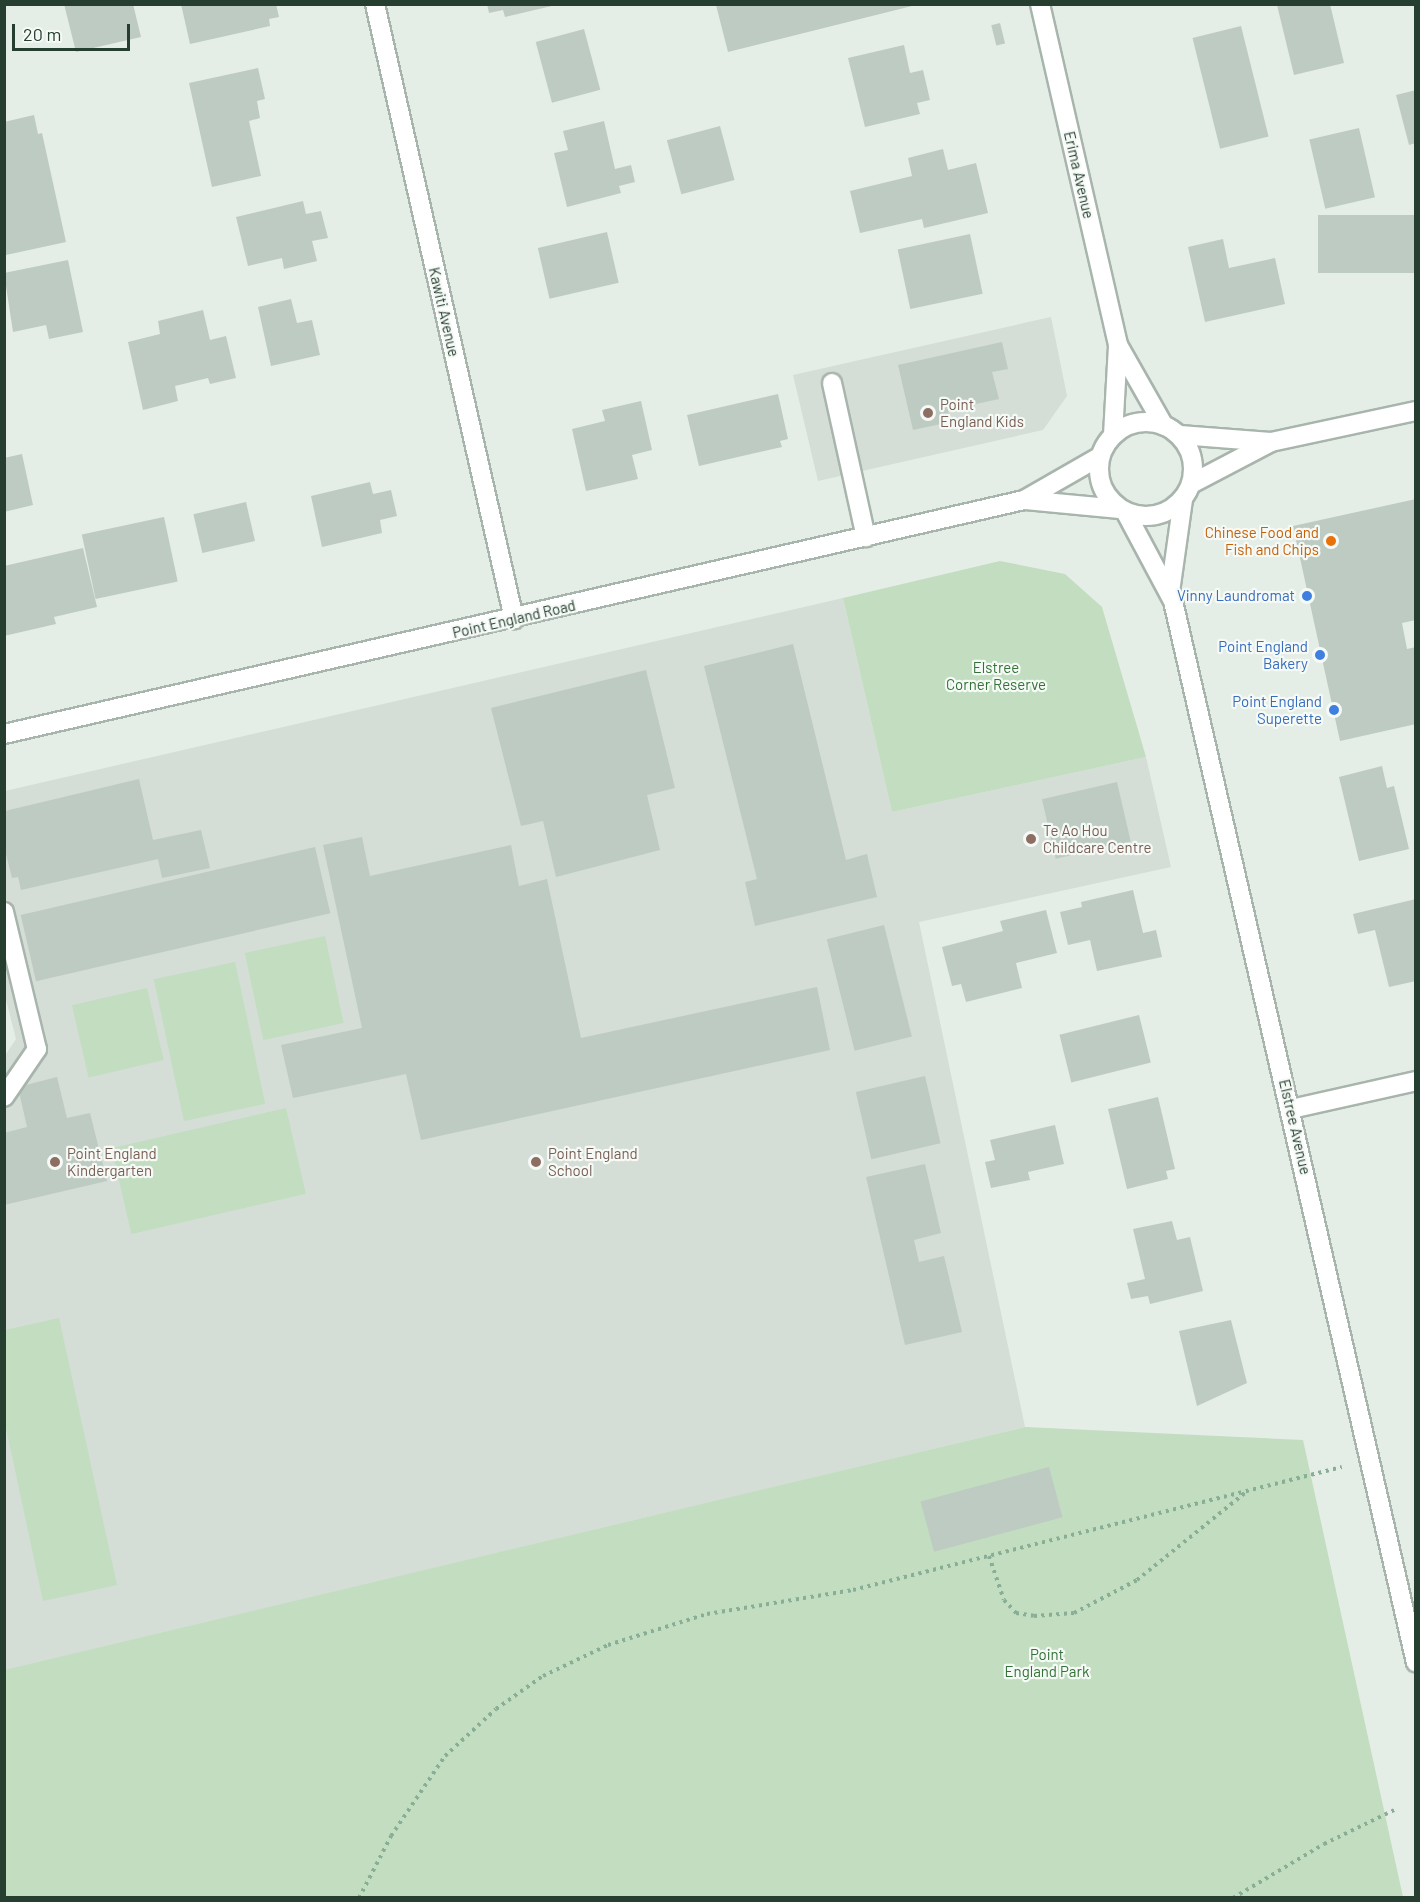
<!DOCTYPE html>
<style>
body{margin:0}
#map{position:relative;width:1420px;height:1902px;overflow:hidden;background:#e5ede7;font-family:Barlow,sans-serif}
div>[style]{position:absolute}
.built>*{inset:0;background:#d4ddd6}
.green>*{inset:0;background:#c2ddc0;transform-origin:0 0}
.building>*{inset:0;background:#becbc2;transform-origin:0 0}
.path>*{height:4px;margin-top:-2px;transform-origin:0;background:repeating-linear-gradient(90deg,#88af96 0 3px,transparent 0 7.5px)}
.roads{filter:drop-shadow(2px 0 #a8b5ac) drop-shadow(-2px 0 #a8b5ac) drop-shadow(0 2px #a8b5ac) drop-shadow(0 -2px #a8b5ac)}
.service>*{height:18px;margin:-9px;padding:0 9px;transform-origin:9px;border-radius:9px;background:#fff}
.minor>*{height:18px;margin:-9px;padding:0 9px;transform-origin:9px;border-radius:9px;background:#fff}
.tertiary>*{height:18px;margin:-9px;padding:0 9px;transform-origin:9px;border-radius:9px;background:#fff}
.tertiary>.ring{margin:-9px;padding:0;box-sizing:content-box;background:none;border:18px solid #fff;border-radius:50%}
.dots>*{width:16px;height:16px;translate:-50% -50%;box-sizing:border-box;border:3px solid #f6faf7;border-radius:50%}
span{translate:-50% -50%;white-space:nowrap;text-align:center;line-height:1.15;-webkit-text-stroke:4.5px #f6faf7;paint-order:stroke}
.street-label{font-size:15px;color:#263e30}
.education-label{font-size:15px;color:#785e54}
.left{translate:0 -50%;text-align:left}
.food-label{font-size:15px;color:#c56008}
.right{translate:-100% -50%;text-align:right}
.shop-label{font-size:15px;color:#366cbe}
.park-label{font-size:15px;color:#337236}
.frame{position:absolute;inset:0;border:6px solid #263e30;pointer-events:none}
.scale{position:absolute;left:12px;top:24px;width:118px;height:27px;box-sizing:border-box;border:3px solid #263e30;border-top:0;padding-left:8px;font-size:18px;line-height:21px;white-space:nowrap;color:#263e30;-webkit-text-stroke:4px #f6faf7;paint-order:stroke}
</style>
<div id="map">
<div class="built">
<i style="clip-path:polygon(1051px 317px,1067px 396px,1043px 430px,818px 481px,793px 375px)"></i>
<i style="clip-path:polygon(843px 598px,892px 812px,1146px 757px,1171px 867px,919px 922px,1025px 1427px,5px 1670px,4px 1057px,16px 1039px,4px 992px,5px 791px)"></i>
</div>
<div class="green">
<i style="clip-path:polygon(1000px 561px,1065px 574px,1102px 607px,1146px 757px,892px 812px,843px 598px)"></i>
<i style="left:325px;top:936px;width:89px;height:82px;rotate:78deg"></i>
<i style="left:235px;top:962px;width:145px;height:83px;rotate:78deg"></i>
<i style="left:147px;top:988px;width:74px;height:77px;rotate:77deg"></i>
<i style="left:286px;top:1108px;width:88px;height:179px;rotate:77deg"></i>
<i style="clip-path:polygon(59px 1318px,117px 1585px,43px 1601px,5px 1423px,5px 1330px)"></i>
<i style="clip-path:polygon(1025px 1427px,1303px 1440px,1403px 1897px,5px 1897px,4px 1670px)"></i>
</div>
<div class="building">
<i style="clip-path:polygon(64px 4px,133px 4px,141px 37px,76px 52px)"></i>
<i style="clip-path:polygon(181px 4px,276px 4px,279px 17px,269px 19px,270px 26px,190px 44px)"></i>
<i style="clip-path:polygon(487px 4px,555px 4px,556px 5px,505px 17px,503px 10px,489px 13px)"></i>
<i style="clip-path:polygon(719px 4px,916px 4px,916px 5px,728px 52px,716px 5px)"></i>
<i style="clip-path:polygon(1330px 4px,1344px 63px,1294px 75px,1277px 5px)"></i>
<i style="left:1000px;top:23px;width:21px;height:9px;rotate:76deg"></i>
<i style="left:1241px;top:26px;width:114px;height:50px;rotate:76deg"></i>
<i style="left:584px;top:29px;width:63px;height:50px;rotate:75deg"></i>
<i style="clip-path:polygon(904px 45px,910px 73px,923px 70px,930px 100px,917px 103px,920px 114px,865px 127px,848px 58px)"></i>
<i style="clip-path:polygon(258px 68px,265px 99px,257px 101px,260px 118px,249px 121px,261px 176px,212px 187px,189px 83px)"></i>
<i style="clip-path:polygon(1416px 90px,1416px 143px,1409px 145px,1396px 95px)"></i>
<i style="clip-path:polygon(34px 115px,38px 134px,42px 133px,66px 242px,6px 255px,4px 122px)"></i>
<i style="clip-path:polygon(604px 121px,615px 169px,631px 165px,635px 182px,619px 186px,621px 193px,567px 207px,554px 153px,568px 150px,563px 131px)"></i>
<i style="left:720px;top:126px;width:56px;height:55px;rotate:75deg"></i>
<i style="left:1359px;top:128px;width:71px;height:51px;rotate:77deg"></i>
<i style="clip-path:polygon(943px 149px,948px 170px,976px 163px,988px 213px,924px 228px,922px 219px,860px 233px,850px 191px,912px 176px,908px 158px)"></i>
<i style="clip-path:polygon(303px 201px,306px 214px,321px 211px,328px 238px,312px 241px,317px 261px,284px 269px,282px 258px,248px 266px,236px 217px)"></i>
<i style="left:1416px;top:215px;width:58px;height:98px;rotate:90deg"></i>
<i style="left:607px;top:232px;width:52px;height:71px;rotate:77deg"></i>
<i style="left:970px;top:234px;width:61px;height:74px;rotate:78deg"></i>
<i style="clip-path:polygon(1223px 239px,1229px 268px,1275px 258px,1285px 304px,1205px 322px,1188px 247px)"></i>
<i style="clip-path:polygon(68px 260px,83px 332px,49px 339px,46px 325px,13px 332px,4px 273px)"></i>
<i style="clip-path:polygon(291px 299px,297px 323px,312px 320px,320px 355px,271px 366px,258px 307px)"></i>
<i style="clip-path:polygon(203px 310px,210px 340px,226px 336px,236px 378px,210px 384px,208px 378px,175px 386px,178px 401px,143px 410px,128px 342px,160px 334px,158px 321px)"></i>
<i style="clip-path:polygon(1002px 342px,1008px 369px,992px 372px,999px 399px,948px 410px,950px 422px,913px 430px,898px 365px)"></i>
<i style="clip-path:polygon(778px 394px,788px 439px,780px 441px,782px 447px,699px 466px,687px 415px)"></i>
<i style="clip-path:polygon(641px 401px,652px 450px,632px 455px,638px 479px,586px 491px,572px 429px,605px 421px,602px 410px)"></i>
<i style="clip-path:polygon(22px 454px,33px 505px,4px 512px,4px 458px)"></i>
<i style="clip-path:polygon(370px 482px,373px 494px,391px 490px,397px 516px,380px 520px,382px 533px,322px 547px,311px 496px)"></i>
<i style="clip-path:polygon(1416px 499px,1416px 620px,1402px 623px,1407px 649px,1416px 647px,1416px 724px,1340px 741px,1293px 526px)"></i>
<i style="left:246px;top:502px;width:40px;height:54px;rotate:77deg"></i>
<i style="left:164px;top:517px;width:66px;height:84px;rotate:78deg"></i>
<i style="clip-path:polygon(83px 548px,97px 607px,54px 617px,56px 624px,4px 636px,4px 566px)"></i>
<i style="clip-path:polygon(793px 644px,846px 860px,867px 854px,877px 897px,755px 926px,745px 882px,757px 879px,704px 666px)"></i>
<i style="clip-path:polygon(646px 670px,675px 788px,647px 795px,660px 850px,556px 877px,543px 821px,521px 826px,491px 708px)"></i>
<i style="clip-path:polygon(1382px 766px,1387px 788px,1394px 786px,1409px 849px,1359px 861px,1339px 777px)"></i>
<i style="clip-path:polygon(139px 779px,153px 840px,201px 830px,210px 868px,162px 878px,158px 859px,21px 890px,18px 877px,12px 878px,5px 850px,5px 811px)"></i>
<i style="left:1117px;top:782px;width:61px;height:77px;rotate:77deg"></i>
<i style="clip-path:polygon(362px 837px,370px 876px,511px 845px,519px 886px,547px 879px,581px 1038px,817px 987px,830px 1050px,421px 1140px,406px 1074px,293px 1098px,281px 1045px,362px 1028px,323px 845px)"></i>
<i style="left:315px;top:847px;width:68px;height:302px;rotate:77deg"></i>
<i style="clip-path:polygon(1133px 890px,1143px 933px,1156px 930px,1162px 957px,1097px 971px,1090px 940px,1068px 945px,1060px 912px,1082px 907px,1081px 902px)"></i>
<i style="clip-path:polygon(1416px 899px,1416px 981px,1389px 987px,1375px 930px,1358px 934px,1353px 914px)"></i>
<i style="clip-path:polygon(1046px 910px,1057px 953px,1016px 963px,1022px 988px,966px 1002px,961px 984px,952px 986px,942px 947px,1003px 931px,1000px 921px)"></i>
<i style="left:884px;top:925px;width:115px;height:59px;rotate:76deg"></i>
<i style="left:1139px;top:1015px;width:49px;height:82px;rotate:76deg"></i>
<i style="left:925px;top:1076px;width:69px;height:71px;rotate:77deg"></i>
<i style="clip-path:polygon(57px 1077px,67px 1118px,90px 1113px,107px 1181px,4px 1205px,4px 1133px,27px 1127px,18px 1087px)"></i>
<i style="clip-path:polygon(1158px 1097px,1175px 1169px,1166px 1171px,1168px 1179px,1127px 1189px,1108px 1109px)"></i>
<i style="clip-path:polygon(1055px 1125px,1064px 1164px,1028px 1172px,1030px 1180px,991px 1188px,985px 1162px,995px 1160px,990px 1140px)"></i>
<i style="clip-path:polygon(925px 1164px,941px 1233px,914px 1240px,919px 1262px,944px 1256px,962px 1332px,905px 1345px,866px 1177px)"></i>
<i style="clip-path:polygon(1172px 1221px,1177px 1240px,1190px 1237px,1203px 1291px,1150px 1304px,1148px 1296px,1131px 1299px,1127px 1283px,1145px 1279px,1133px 1229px)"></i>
<i style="clip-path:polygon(1231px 1320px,1247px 1383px,1197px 1406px,1179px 1331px)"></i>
<i style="left:1049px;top:1467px;width:52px;height:133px;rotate:75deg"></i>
</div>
<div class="path">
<i style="left:989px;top:1556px;width:46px;rotate:71.2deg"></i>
<i style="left:1004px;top:1600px;width:18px;rotate:47deg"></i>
<i style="left:1016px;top:1613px;width:18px;rotate:9deg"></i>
<i style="left:1034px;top:1616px;width:40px;rotate:-4.3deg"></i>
<i style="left:1074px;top:1613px;width:71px;rotate:-27.6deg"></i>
<i style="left:1137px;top:1580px;width:140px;rotate:-38.9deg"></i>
<i style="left:359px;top:1898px;width:70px;rotate:-62.7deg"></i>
<i style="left:391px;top:1836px;width:97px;rotate:-56deg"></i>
<i style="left:445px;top:1756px;width:69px;rotate:-42.7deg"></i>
<i style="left:496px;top:1709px;width:57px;rotate:-35.1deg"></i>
<i style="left:543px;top:1676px;width:72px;rotate:-25.5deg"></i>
<i style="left:608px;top:1645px;width:104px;rotate:-17.4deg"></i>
<i style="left:707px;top:1614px;width:148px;rotate:-9.3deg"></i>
<i style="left:853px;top:1590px;width:504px;rotate:-14.12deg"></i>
<i style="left:1233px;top:1898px;width:106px;rotate:-30.7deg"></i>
<i style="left:1324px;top:1844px;width:78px;rotate:-25.9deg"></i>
</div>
<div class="roads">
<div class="service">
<i style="left:832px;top:383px;width:158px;rotate:77.6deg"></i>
<i style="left:4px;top:912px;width:141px;rotate:76.5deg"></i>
<i style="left:37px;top:1049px;width:58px;rotate:124.5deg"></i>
</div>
<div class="minor">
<i style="left:375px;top:4px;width:631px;rotate:77.26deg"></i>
<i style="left:1024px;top:500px;width:95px;rotate:5.4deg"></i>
<i style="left:4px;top:734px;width:1046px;rotate:-12.92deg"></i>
<i style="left:1024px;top:500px;width:86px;rotate:-29.8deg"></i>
<i style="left:1291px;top:1109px;width:128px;rotate:-12.6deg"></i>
</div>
<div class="tertiary">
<i style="left:1040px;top:4px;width:350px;rotate:77.1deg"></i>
<i style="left:1118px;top:345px;width:93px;rotate:60.4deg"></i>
<i class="ring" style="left:1099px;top:422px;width:76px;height:76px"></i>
<i style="left:1113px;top:435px;width:90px;rotate:-86.8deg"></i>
<i style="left:1180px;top:435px;width:91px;rotate:4.4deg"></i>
<i style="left:1271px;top:442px;width:148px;rotate:-12.1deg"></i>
<i style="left:1191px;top:484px;width:90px;rotate:-27.7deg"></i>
<i style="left:1126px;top:513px;width:100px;rotate:61.9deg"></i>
<i style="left:1173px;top:601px;width:1089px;rotate:77.11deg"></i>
<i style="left:1170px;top:592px;width:94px;rotate:-82deg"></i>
</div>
</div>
<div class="dots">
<i style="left:928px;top:413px;background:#8d6e63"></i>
<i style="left:1331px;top:541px;background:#e8710a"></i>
<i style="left:1307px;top:596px;background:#3f7fe0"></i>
<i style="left:1320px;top:655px;background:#3f7fe0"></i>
<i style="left:1334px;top:710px;background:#3f7fe0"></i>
<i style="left:1031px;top:839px;background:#8d6e63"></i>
<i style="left:55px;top:1162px;background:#8d6e63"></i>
<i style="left:536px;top:1162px;background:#8d6e63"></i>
</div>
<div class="street-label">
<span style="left:1079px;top:175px;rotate:77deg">Erima Avenue</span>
<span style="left:444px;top:312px;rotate:77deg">Kawiti Avenue</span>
<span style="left:514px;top:619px;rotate:-13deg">Point England Road</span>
<span style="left:1295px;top:1127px;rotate:77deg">Elstree Avenue</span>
</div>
<div class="education-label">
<span class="left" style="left:940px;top:413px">Point<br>England Kids</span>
<span class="left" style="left:1043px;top:839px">Te Ao Hou<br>Childcare Centre</span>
<span class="left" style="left:67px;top:1162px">Point England<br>Kindergarten</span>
<span class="left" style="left:548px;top:1162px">Point England<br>School</span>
</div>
<div class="food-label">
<span class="right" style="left:1319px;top:541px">Chinese Food and<br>Fish and Chips</span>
</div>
<div class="shop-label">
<span class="right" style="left:1295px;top:596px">Vinny Laundromat</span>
<span class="right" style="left:1308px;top:655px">Point England<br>Bakery</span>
<span class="right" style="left:1322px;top:710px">Point England<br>Superette</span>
</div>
<div class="park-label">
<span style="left:996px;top:676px">Elstree<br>Corner Reserve</span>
<span style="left:1047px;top:1663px">Point<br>England Park</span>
</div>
<div class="frame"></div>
<div class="scale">20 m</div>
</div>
